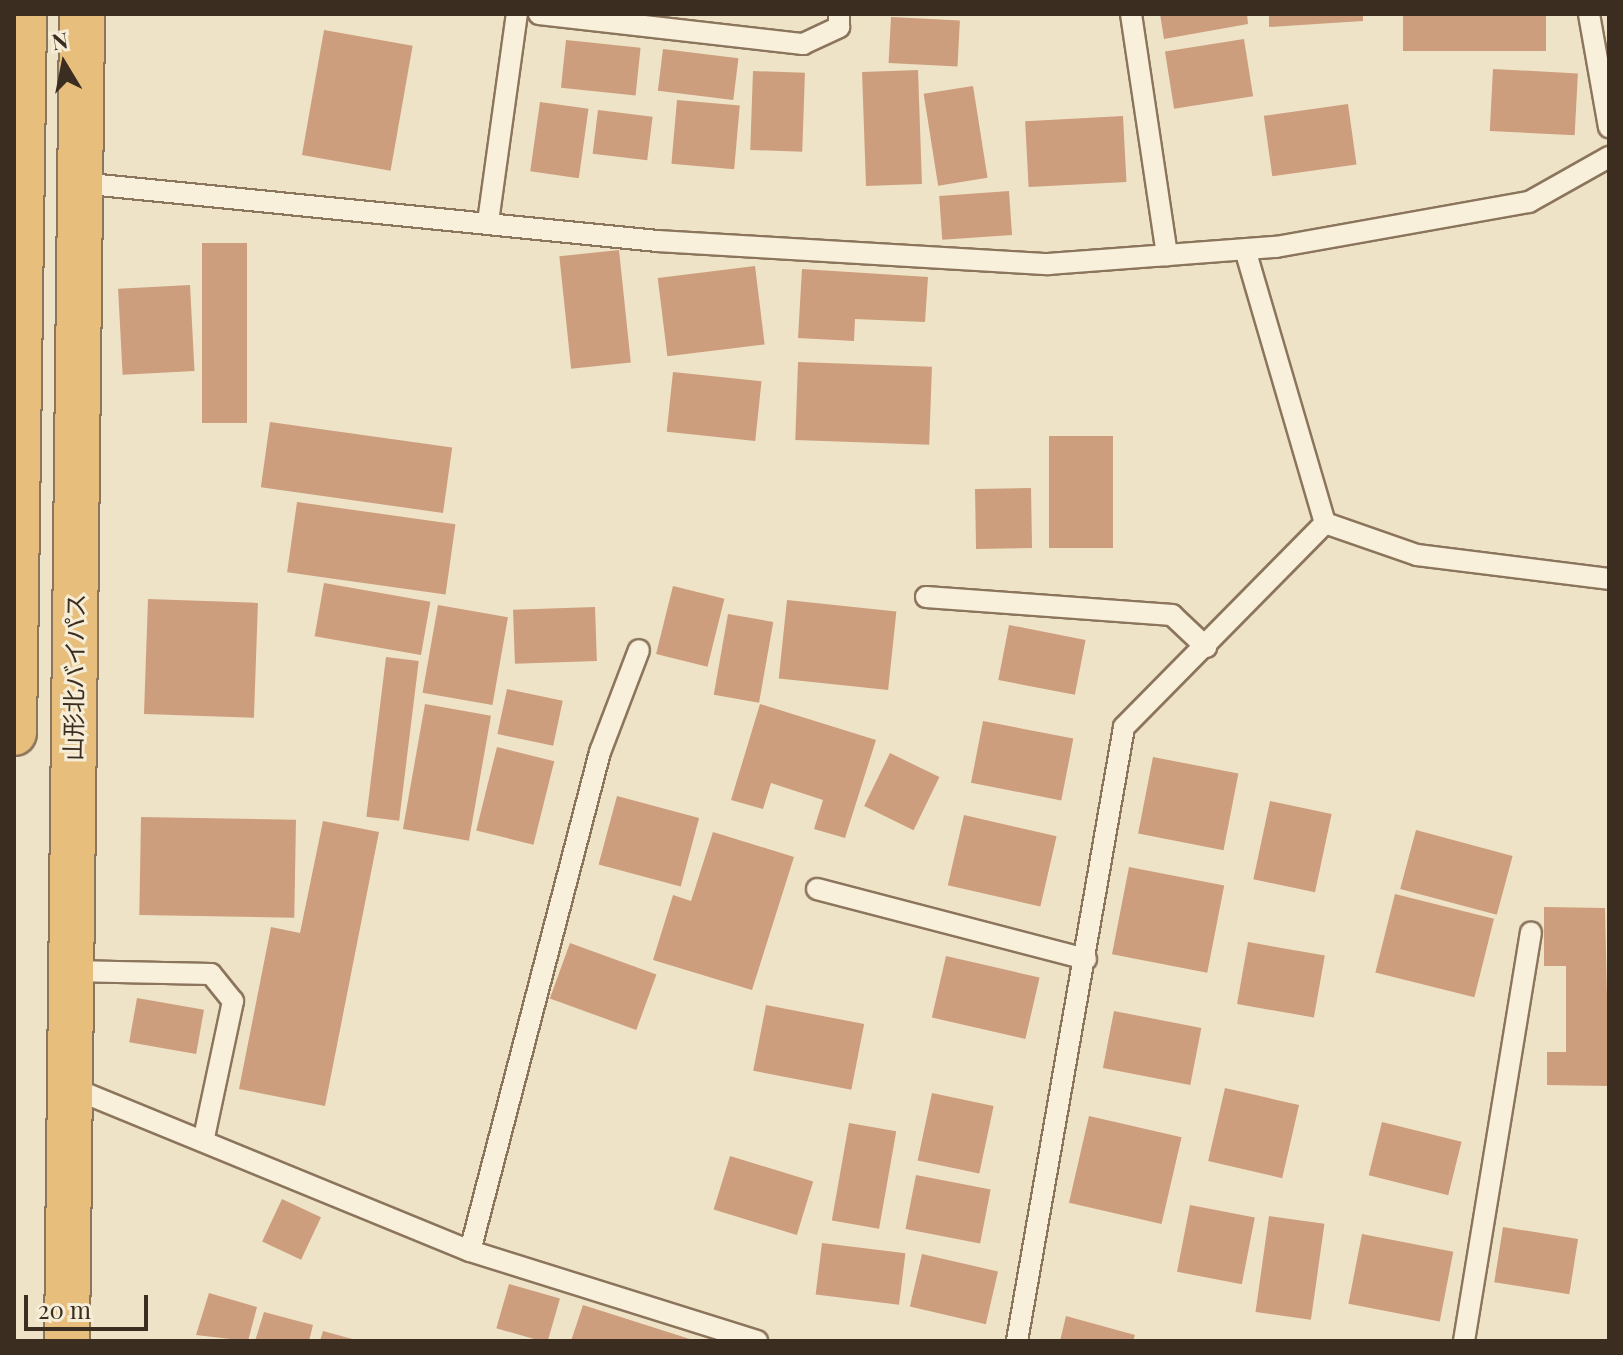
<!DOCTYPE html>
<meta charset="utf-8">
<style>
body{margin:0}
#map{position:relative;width:1623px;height:1355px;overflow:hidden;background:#efe3c7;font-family:"Playfair Display","Noto Sans JP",serif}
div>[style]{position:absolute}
.building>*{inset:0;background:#cd9e7d;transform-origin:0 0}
.roads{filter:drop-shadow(2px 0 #8b755c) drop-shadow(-2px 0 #8b755c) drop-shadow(0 2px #8b755c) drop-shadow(0 -2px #8b755c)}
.service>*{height:20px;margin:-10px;padding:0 10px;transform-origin:10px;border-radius:10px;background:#f9f0db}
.trunk>*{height:44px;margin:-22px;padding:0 22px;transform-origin:22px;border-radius:22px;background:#e7be7c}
span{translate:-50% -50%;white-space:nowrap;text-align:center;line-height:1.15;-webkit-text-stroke:6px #f6edd7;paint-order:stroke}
.street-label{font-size:24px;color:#3b2d20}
.frame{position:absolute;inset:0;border:16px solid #3b2d20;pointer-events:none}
.north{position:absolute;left:24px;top:24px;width:80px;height:80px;-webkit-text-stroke:6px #f6edd7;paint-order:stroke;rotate:350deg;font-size:22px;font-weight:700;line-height:32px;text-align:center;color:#3b2d20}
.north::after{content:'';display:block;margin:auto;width:28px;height:36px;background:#3b2d20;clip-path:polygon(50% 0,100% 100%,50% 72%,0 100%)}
.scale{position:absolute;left:24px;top:1295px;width:124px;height:36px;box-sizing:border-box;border:4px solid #3b2d20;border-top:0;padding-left:10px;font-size:24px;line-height:28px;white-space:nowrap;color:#3b2d20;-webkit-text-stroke:6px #f6edd7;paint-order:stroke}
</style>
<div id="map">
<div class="building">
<i style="clip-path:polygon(1160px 14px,1247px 14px,1248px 24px,1164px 39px)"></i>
<i style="clip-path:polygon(1269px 14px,1363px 14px,1363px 21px,1269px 27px)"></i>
<i style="left:1403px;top:14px;width:143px;height:37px"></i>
<i style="left:891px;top:17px;width:69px;height:46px;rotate:3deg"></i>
<i style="left:324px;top:30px;width:90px;height:127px;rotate:10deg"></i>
<i style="left:1244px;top:39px;width:58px;height:80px;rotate:81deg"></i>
<i style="left:566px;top:40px;width:75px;height:48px;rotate:6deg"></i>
<i style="left:663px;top:49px;width:76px;height:42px;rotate:7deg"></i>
<i style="left:1493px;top:69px;width:85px;height:62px;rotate:3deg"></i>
<i style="left:918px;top:70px;width:114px;height:56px;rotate:88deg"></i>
<i style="left:753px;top:71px;width:52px;height:79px;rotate:2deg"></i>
<i style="left:973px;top:86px;width:93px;height:50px;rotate:81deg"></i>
<i style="left:677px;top:100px;width:63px;height:64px;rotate:5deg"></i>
<i style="left:540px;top:102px;width:49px;height:70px;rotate:8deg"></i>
<i style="left:1348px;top:104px;width:61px;height:85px;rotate:82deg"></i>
<i style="left:598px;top:110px;width:55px;height:44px;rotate:7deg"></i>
<i style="left:1123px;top:116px;width:66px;height:98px;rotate:87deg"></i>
<i style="left:1009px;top:191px;width:44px;height:70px;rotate:86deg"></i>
<i style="left:202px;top:243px;width:45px;height:180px"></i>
<i style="left:619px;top:250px;width:113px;height:60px;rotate:84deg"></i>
<i style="left:755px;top:266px;width:79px;height:98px;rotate:83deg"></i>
<i style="clip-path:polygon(802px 269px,928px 277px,925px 322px,855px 319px,854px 341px,798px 338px)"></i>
<i style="left:190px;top:285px;width:86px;height:72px;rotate:87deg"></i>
<i style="left:798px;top:362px;width:134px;height:78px;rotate:2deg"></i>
<i style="left:673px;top:372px;width:89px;height:60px;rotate:6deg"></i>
<i style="left:270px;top:422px;width:184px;height:66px;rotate:8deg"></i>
<i style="left:1049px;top:436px;width:64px;height:112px"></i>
<i style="left:1031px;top:488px;width:60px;height:56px;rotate:89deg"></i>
<i style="left:297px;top:502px;width:160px;height:71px;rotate:8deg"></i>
<i style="left:324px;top:583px;width:108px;height:54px;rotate:10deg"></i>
<i style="left:673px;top:586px;width:53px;height:70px;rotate:14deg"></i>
<i style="left:148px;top:599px;width:110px;height:115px;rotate:2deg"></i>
<i style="left:787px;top:600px;width:110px;height:79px;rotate:6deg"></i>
<i style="left:438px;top:605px;width:71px;height:89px;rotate:10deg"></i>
<i style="left:595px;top:607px;width:54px;height:82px;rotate:88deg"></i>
<i style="left:728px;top:614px;width:46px;height:82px;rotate:10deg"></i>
<i style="left:1009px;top:625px;width:78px;height:56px;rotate:11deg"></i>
<i style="left:386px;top:657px;width:33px;height:161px;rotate:7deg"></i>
<i style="left:507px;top:689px;width:57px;height:46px;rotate:12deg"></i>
<i style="left:425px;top:704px;width:67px;height:127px;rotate:10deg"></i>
<i style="clip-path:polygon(760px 704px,876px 740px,845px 838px,814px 829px,823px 800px,771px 783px,763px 809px,731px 800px)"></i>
<i style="left:983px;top:721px;width:92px;height:63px;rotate:11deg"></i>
<i style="left:497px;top:747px;width:59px;height:86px;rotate:14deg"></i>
<i style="left:890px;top:753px;width:55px;height:59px;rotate:26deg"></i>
<i style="left:1153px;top:757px;width:87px;height:78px;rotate:11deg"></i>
<i style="left:617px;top:796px;width:85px;height:71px;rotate:15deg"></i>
<i style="left:1270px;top:801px;width:63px;height:80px;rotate:12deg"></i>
<i style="left:964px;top:815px;width:95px;height:72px;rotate:13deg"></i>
<i style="left:141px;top:817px;width:155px;height:98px;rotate:1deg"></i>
<i style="clip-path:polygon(323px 821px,379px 832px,325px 1106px,239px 1089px,271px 927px,300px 933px)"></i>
<i style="left:1416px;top:830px;width:100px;height:61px;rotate:15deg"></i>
<i style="clip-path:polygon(713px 832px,794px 857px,752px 990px,653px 960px,673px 895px,691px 901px)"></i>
<i style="left:1129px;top:867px;width:97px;height:89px;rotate:11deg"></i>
<i style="left:1395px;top:894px;width:102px;height:81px;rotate:14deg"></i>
<i style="clip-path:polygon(1544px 907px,1605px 908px,1609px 1086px,1547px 1085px,1547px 1052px,1566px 1052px,1566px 966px,1544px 966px)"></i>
<i style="left:1248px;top:942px;width:78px;height:63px;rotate:10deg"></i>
<i style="left:570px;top:943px;width:92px;height:59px;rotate:20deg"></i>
<i style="left:946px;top:956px;width:96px;height:63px;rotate:13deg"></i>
<i style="left:137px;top:998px;width:68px;height:45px;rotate:10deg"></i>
<i style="left:766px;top:1005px;width:100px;height:67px;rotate:11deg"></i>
<i style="left:1114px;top:1011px;width:89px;height:58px;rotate:11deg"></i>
<i style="left:1225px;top:1088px;width:76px;height:75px;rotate:13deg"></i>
<i style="left:932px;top:1093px;width:63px;height:69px;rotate:12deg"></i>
<i style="left:1089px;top:1116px;width:95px;height:89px;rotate:13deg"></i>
<i style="left:1382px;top:1122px;width:82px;height:55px;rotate:14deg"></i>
<i style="left:849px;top:1123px;width:48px;height:99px;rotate:10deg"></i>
<i style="left:730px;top:1156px;width:87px;height:56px;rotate:17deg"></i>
<i style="left:916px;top:1175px;width:76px;height:55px;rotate:11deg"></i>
<i style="left:282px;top:1199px;width:43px;height:47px;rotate:25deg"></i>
<i style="left:1190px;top:1205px;width:66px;height:68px;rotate:11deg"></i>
<i style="left:1269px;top:1216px;width:56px;height:97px;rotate:8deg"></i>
<i style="left:1503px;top:1227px;width:76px;height:56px;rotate:9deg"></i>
<i style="left:1362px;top:1234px;width:93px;height:71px;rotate:11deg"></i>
<i style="left:822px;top:1243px;width:84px;height:52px;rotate:7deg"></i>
<i style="left:922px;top:1254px;width:78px;height:54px;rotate:13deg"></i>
<i style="left:509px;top:1284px;width:53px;height:46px;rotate:16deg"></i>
<i style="clip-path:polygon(209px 1293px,257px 1307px,248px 1341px,196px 1335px)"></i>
<i style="clip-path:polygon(583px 1305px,693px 1340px,693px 1341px,571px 1341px)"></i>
<i style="clip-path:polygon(264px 1312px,313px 1325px,309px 1341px,255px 1341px)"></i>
<i style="clip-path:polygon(1066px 1316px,1135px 1335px,1133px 1341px,1060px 1341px)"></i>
<i style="clip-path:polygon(323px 1331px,356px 1340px,356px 1341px,320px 1341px)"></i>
</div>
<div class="roads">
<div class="service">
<i style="left:539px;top:14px;width:266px;rotate:6.5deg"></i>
<i style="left:803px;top:44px;width:40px;rotate:-25deg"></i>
<i style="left:839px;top:27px;width:13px;rotate:-90deg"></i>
<i style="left:1131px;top:14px;width:244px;rotate:81.5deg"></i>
<i style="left:1589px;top:14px;width:115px;rotate:80deg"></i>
<i style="left:80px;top:183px;width:580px;rotate:5.74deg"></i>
<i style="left:657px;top:241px;width:392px;rotate:3.4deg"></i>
<i style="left:1048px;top:264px;width:229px;rotate:-4.3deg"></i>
<i style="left:1276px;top:247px;width:257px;rotate:-10.1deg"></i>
<i style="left:1529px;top:202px;width:92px;rotate:-29.4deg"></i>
<i style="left:488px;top:222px;width:210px;rotate:-82.1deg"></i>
<i style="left:1325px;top:523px;width:97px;rotate:19.2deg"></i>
<i style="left:1417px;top:555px;width:193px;rotate:7.1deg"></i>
<i style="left:926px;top:597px;width:247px;rotate:4.2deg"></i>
<i style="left:1172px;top:615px;width:47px;rotate:43.3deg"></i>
<i style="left:817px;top:889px;width:278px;rotate:14.6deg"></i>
<i style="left:71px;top:971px;width:140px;rotate:1.2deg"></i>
<i style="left:211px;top:974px;width:35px;rotate:51deg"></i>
<i style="left:233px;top:1001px;width:140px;rotate:102deg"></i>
<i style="left:70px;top:1087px;width:432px;rotate:22.3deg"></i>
<i style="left:470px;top:1251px;width:301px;rotate:17.4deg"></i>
<i style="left:470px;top:1251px;width:516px;rotate:-75.4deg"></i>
<i style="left:600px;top:752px;width:109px;rotate:-69.1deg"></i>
<i style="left:1017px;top:1341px;width:623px;rotate:-80.11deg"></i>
<i style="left:1124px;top:727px;width:286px;rotate:-45.4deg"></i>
<i style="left:1325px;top:523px;width:284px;rotate:-106.3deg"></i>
<i style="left:1464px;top:1341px;width:414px;rotate:-80.7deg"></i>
</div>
<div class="trunk">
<i style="left:14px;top:733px;width:719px;rotate:-89.2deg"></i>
<i style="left:67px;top:1341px;width:1327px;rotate:-89.35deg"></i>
</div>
</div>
<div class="street-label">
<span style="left:74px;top:677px;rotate:-89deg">山形北バイパス</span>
</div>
<div class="frame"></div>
<div class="north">N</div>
<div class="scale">20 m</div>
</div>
